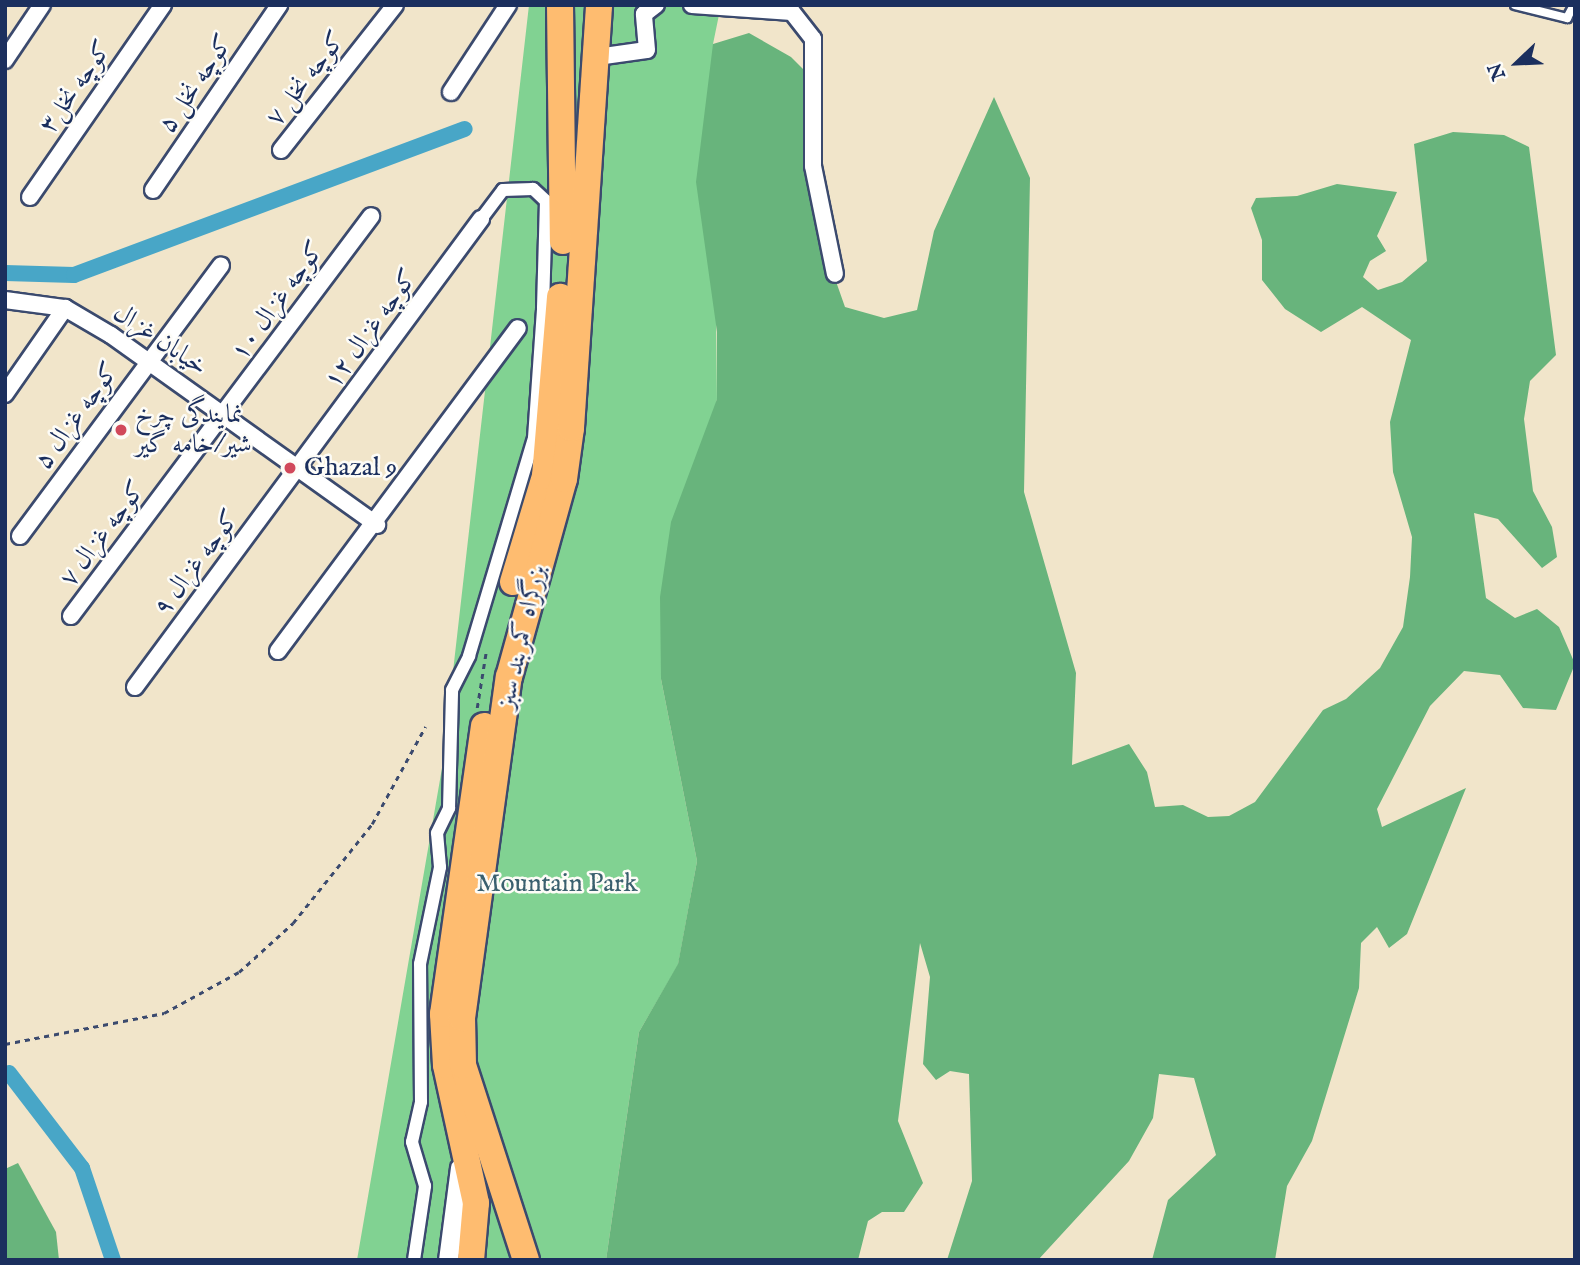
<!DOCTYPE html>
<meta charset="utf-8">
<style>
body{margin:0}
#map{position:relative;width:1580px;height:1265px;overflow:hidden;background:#f1e5ca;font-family:"IM FELL English",Amiri,serif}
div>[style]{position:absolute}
.green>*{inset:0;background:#81d292}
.forest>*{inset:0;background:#68b47c}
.canal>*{height:16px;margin:-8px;padding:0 8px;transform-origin:8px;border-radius:8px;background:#48a6c7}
.path>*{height:2.5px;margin-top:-1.25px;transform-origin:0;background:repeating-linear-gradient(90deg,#3b4a6e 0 5px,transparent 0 10px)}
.roads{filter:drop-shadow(2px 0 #3b4a6e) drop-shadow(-2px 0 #3b4a6e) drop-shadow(0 2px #3b4a6e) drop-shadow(0 -2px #3b4a6e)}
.service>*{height:8px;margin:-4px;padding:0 4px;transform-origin:4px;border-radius:4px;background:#fff}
.pedestrian>*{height:12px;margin:-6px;padding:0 6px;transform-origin:6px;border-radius:6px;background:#fff}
.minor>*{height:16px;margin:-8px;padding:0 8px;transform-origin:8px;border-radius:8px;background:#fff}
.tertiary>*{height:19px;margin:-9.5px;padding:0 9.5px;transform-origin:9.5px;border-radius:9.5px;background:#fff}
.trunk>*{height:26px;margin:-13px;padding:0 13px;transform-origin:13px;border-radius:13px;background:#febc70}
.dots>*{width:19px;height:19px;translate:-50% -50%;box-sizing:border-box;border:4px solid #fdfcf7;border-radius:50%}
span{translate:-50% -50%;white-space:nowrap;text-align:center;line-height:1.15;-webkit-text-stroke:5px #fdfcf7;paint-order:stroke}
.street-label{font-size:26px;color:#1b2f5e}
.poi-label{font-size:26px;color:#1b2f5e}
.left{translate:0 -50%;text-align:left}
.park-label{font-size:26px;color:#3a606e}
.frame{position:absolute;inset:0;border:7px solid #1b2f5e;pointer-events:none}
.north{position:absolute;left:1482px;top:28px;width:70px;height:70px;-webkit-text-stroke:5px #fdfcf7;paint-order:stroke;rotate:247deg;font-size:19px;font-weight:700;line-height:28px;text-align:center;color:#1b2f5e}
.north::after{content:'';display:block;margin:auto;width:24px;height:32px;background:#1b2f5e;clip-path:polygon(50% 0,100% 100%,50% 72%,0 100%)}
</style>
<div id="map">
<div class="green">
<i style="clip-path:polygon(529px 5px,721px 5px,713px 44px,717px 399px,661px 679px,697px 861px,678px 965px,639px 1032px,606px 1260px,357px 1260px,442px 768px)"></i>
</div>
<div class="forest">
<i style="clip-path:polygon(749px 33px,791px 57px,816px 82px,820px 236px,845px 307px,884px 318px,917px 310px,934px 231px,994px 97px,1030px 178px,1024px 492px,1076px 673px,1072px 765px,1129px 744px,1147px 772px,1155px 807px,1183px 805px,1208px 817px,1229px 816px,1255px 802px,1323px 710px,1346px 699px,1380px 668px,1403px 627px,1410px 577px,1412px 537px,1393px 472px,1390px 422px,1411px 340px,1362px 307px,1321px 332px,1285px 309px,1262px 280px,1262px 240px,1251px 208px,1256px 198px,1297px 196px,1337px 184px,1397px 192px,1377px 236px,1386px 251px,1370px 261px,1363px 277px,1378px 290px,1402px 282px,1427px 261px,1414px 144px,1453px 132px,1504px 135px,1529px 147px,1556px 355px,1530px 381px,1524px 419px,1533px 491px,1552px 527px,1557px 557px,1542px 568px,1498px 519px,1474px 513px,1486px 598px,1515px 618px,1537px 609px,1559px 627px,1575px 664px,1556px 710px,1523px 708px,1500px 675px,1464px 671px,1430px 706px,1377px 809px,1382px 827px,1466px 788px,1407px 934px,1389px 948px,1377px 927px,1361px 943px,1359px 988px,1312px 1141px,1287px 1186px,1275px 1260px,1152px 1260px,1168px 1200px,1216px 1155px,1194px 1078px,1159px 1074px,1153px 1118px,1129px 1161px,1038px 1260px,947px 1260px,972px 1181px,969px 1074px,950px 1071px,936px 1080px,923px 1064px,930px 977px,920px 943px,898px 1121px,923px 1183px,904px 1212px,882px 1212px,868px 1221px,858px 1260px,606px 1260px,639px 1032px,678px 964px,697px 861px,661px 679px,660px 597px,671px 522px,717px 399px,717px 332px,696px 182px,713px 44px)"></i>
<i style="clip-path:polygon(18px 1163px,56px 1232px,59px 1260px,5px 1260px,5px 1169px)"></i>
</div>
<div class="canal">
<i style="left:5px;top:273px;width:69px;rotate:1.7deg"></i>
<i style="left:74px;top:275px;width:417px;rotate:-20.5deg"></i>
<i style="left:9px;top:1073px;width:120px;rotate:52.5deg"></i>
<i style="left:82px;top:1168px;width:97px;rotate:71.4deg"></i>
</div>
<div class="path">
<i style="left:477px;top:708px;width:57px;rotate:-80.9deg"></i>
<i style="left:5px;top:1044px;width:162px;rotate:-11deg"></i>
<i style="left:164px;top:1013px;width:85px;rotate:-28.7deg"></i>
<i style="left:239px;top:972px;width:73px;rotate:-42.2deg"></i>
<i style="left:293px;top:923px;width:127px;rotate:-51.4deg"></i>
<i style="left:372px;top:824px;width:111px;rotate:-61.3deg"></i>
</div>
<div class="roads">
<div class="service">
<i style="left:1515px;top:5px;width:54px;rotate:14deg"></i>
<i style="left:1567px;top:18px;width:15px;rotate:-62deg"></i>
</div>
<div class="pedestrian">
<i style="left:414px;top:1260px;width:75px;rotate:-81.5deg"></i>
<i style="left:425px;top:1186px;width:46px;rotate:-106.5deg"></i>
<i style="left:412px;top:1142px;width:41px;rotate:-77.3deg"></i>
<i style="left:421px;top:1102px;width:138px;rotate:-90.4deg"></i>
<i style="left:420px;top:964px;width:99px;rotate:-78.3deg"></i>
<i style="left:440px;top:867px;width:34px;rotate:-95deg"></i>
<i style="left:437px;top:833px;width:28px;rotate:-64deg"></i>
<i style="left:449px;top:808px;width:118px;rotate:-88.5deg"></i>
<i style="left:452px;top:690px;width:38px;rotate:-63deg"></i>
<i style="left:469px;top:656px;width:227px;rotate:-73.4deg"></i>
<i style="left:534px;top:438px;width:130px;rotate:-86deg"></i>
<i style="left:543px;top:308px;width:107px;rotate:-88.4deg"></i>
<i style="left:546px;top:201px;width:18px;rotate:-137deg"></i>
<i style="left:533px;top:189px;width:30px;rotate:178deg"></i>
<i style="left:503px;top:190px;width:36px;rotate:127deg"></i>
</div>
<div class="minor">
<i style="left:692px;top:5px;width:100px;rotate:4deg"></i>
<i style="left:792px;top:12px;width:34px;rotate:52deg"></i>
<i style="left:813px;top:39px;width:127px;rotate:90deg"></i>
<i style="left:813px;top:166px;width:110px;rotate:78.5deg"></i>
<i style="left:597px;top:57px;width:50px;rotate:-8deg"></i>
<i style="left:647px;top:50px;width:36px;rotate:-95deg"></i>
<i style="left:644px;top:14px;width:15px;rotate:-37deg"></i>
<i style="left:5px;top:60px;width:66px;rotate:-56.1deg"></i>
<i style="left:451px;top:92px;width:104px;rotate:-56.8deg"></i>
<i style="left:281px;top:150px;width:184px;rotate:-51.8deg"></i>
<i style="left:153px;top:190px;width:224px;rotate:-55.7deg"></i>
<i style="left:30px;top:197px;width:234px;rotate:-55.3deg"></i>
<i style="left:5px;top:300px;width:61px;rotate:7.6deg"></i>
<i style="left:65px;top:308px;width:53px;rotate:30.4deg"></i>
<i style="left:111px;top:335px;width:327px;rotate:35.5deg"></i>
<i style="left:5px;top:394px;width:105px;rotate:-55.1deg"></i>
<i style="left:20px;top:536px;width:337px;rotate:-53.4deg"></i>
<i style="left:71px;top:616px;width:500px;rotate:-53.1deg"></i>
<i style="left:278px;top:651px;width:402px;rotate:-53.4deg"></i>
<i style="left:135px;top:687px;width:582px;rotate:-53.52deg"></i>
</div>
<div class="tertiary">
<i style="left:448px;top:1260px;width:93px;rotate:-82.6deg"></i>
</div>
<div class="trunk">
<i style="left:560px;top:5px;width:236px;rotate:89.3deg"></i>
<i style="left:513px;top:582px;width:111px;rotate:-73.2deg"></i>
<i style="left:545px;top:476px;width:180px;rotate:-85.2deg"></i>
<i style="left:471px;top:1260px;width:57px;rotate:-85deg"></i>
<i style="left:476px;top:1203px;width:141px;rotate:-102.3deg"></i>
<i style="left:446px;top:1065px;width:51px;rotate:-93.4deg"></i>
<i style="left:443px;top:1014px;width:291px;rotate:-81.9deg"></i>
<i style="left:526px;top:1260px;width:205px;rotate:-107.9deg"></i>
<i style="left:463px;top:1065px;width:47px;rotate:-91.2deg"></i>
<i style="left:462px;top:1018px;width:344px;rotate:-82.2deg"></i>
<i style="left:509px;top:677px;width:205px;rotate:-74.5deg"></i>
<i style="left:564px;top:479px;width:51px;rotate:-82.2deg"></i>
<i style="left:571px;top:428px;width:424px;rotate:-86.2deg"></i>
</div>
</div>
<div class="dots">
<i style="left:121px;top:430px;background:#d1495b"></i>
<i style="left:290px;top:468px;background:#d1495b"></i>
</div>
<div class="street-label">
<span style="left:306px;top:79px;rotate:-52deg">کوچه نخل ۷</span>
<span style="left:196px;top:84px;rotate:-56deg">کوچه نخل ۵</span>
<span style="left:76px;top:87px;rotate:-55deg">کوچه نخل۳</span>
<span style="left:278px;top:301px;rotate:-54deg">کوچه غزال ۱۰</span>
<span style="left:371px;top:329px;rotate:-54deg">کوچه غزال ۱۲</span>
<span style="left:160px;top:340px;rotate:34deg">خیابان غزال</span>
<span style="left:77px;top:416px;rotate:-54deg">کوچه غزال ۵</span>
<span style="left:103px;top:534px;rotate:-53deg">کوچه غزال ۷</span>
<span style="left:197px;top:563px;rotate:-53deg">کوچه غزال ۹</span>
<span style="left:522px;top:637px;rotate:-77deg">بزرگراه کمربند سبز</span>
</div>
<div class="poi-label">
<span class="left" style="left:135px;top:430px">نمایندگی چرخ<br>شیر/خامه گیر</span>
<span class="left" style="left:304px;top:468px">Ghazal 9</span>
</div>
<div class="park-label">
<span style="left:557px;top:884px">Mountain Park</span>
</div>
<div class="frame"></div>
<div class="north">N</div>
</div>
